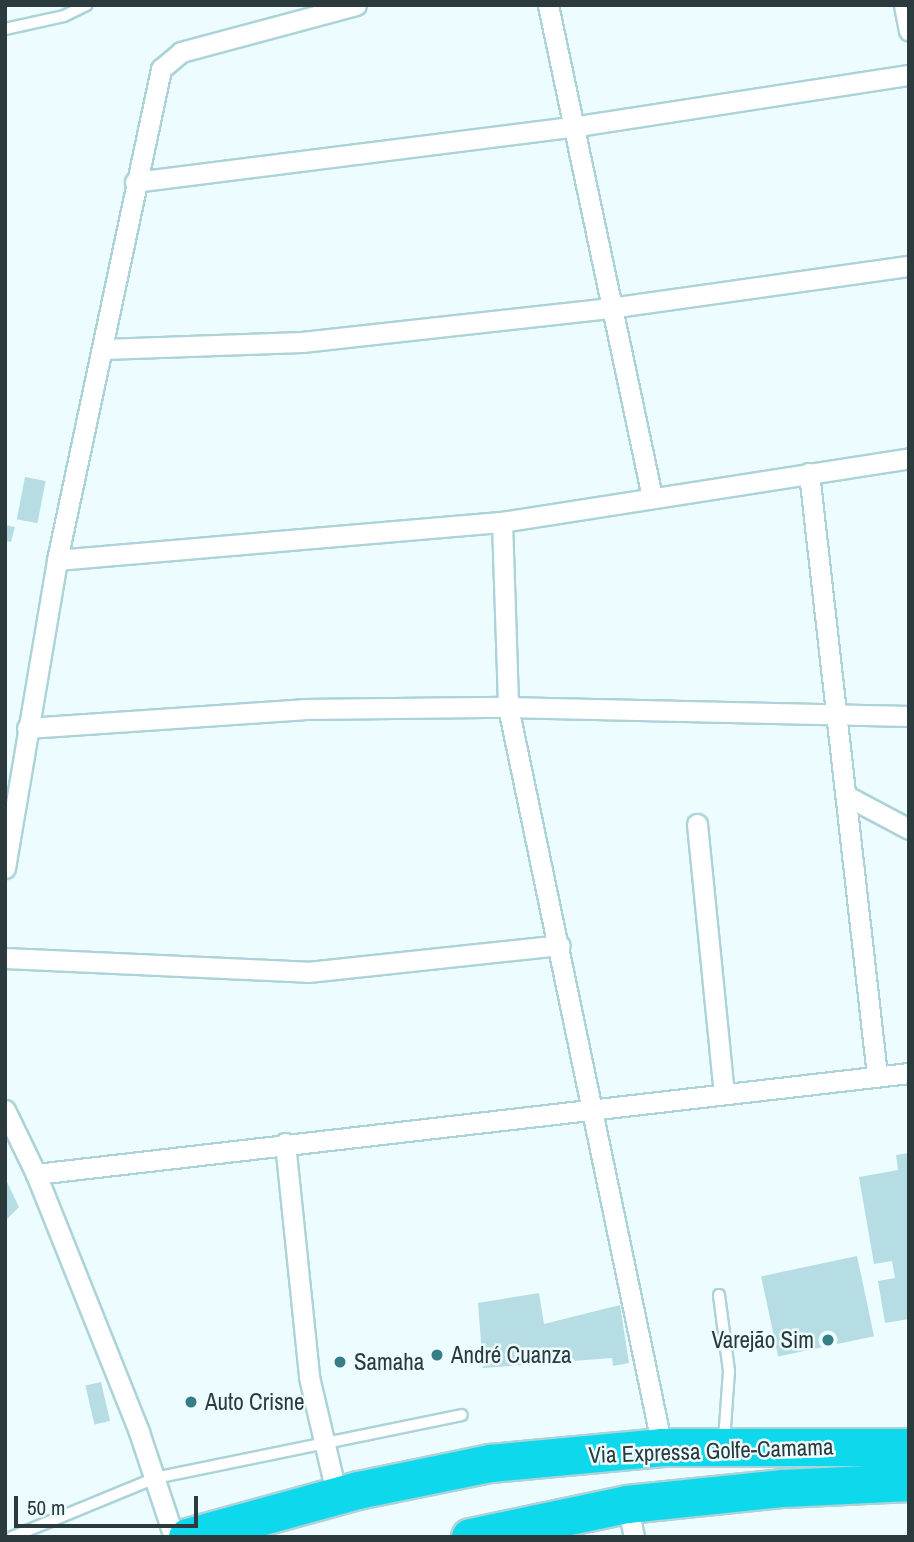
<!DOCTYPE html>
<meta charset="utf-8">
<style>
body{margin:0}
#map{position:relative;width:914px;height:1542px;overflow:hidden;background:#ecfcff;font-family:"Archivo Narrow",sans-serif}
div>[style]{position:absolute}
.building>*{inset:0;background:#b5dde3;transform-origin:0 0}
.roads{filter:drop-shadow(2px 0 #abd3d9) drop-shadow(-2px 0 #abd3d9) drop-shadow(0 2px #abd3d9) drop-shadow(0 -2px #abd3d9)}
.lane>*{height:10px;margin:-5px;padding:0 5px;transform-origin:5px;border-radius:5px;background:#fff}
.street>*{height:19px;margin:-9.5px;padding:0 9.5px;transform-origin:9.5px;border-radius:9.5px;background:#fff}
.highway>*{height:37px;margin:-18.5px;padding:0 18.5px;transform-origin:18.5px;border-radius:18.5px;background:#0ed8ec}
.dots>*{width:19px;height:19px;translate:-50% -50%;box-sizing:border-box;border:4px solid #ecfcff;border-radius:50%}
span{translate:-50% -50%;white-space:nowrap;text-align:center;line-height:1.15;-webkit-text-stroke:5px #ecfcff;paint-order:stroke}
.poi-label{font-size:23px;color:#2b3b3d}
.right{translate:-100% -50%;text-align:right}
.left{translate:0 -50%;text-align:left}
.street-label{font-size:23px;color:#2b3b3d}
.frame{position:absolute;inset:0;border:7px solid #2b3b3d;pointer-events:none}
.scale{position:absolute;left:14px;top:1496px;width:184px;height:32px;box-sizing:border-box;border:4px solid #2b3b3d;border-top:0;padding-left:9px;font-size:21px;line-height:24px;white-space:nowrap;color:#2b3b3d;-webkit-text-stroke:5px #ecfcff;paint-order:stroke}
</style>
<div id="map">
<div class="building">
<i style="left:25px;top:477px;width:21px;height:43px;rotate:11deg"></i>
<i style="clip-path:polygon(5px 525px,15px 527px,11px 542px,5px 541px)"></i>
<i style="clip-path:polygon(909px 1153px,909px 1319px,885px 1323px,878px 1281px,895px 1278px,892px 1261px,874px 1264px,859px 1177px,898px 1170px,896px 1155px)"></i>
<i style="clip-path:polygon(5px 1178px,19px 1207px,5px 1221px)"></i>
<i style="left:857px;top:1256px;width:82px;height:98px;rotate:78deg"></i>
<i style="clip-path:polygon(539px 1293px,544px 1324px,620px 1305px,629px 1363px,613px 1366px,612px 1358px,483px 1368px,478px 1303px)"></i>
<i style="left:101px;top:1382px;width:40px;height:16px;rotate:77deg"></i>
</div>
<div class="roads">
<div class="lane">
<i style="left:5px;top:29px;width:60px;rotate:-12.4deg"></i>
<i style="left:64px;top:16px;width:25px;rotate:-26deg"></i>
<i style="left:719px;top:1295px;width:77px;rotate:82.5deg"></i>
<i style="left:729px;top:1371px;width:69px;rotate:94.1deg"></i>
<i style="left:12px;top:1537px;width:155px;rotate:-22.4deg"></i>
<i style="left:155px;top:1478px;width:313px;rotate:-11.6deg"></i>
</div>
<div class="street">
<i style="left:548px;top:5px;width:503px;rotate:78.06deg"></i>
<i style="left:904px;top:5px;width:26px;rotate:79deg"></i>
<i style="left:135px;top:182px;width:440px;rotate:-7.2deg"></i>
<i style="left:572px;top:127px;width:341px;rotate:-8.8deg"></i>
<i style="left:104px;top:349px;width:198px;rotate:-2deg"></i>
<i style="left:302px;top:342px;width:309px;rotate:-6.3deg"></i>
<i style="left:609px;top:308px;width:303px;rotate:-8deg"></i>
<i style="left:809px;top:473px;width:606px;rotate:83.56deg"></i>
<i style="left:502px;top:522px;width:185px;rotate:88.1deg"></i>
<i style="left:508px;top:707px;width:756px;rotate:78.24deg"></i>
<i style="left:57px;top:560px;width:447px;rotate:-4.9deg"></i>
<i style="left:502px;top:522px;width:412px;rotate:-8.9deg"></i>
<i style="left:27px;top:728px;width:277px;rotate:-3.9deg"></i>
<i style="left:303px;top:709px;width:205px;rotate:-0.6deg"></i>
<i style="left:508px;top:707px;width:401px;rotate:1.3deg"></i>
<i style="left:847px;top:796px;width:70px;rotate:28deg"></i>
<i style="left:697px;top:824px;width:271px;rotate:84.3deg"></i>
<i style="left:5px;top:868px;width:312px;rotate:-80.4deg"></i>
<i style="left:57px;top:560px;width:502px;rotate:-78.04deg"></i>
<i style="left:161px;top:69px;width:26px;rotate:-40deg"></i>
<i style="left:181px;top:52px;width:181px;rotate:-15deg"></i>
<i style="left:5px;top:958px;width:303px;rotate:2.6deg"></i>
<i style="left:308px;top:972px;width:253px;rotate:-6.1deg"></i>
<i style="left:5px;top:1110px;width:71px;rotate:64.2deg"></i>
<i style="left:36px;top:1174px;width:278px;rotate:68.2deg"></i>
<i style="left:139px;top:1432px;width:111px;rotate:71.6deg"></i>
<i style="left:285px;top:1143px;width:235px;rotate:84.1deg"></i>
<i style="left:309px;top:1377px;width:122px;rotate:76.8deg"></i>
<i style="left:36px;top:1174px;width:879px;rotate:-6.6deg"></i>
<i style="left:627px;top:1504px;width:34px;rotate:78deg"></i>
</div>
<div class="highway">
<i style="left:187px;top:1537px;width:177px;rotate:-15.4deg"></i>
<i style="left:358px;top:1490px;width:135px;rotate:-11.6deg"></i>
<i style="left:490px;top:1463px;width:173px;rotate:-5.3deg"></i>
<i style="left:662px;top:1447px;width:247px"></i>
<i style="left:470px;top:1537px;width:160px;rotate:-11.9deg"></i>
<i style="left:627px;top:1504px;width:157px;rotate:-5.9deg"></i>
<i style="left:783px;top:1488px;width:126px;rotate:-2.7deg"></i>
</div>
</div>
<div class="dots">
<i style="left:828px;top:1340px;background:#367d86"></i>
<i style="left:437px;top:1355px;background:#367d86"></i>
<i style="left:340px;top:1362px;background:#367d86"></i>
<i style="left:191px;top:1402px;background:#367d86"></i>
</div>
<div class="poi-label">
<span class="right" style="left:814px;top:1340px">Varejão Sim</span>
<span class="left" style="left:451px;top:1355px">André Cuanza</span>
<span class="left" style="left:354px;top:1362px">Samaha</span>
<span class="left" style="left:205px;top:1402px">Auto Crisne</span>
</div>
<div class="street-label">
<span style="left:711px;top:1451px;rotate:-2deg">Via Expressa Golfe-Camama</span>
</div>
<div class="frame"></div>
<div class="scale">50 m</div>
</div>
